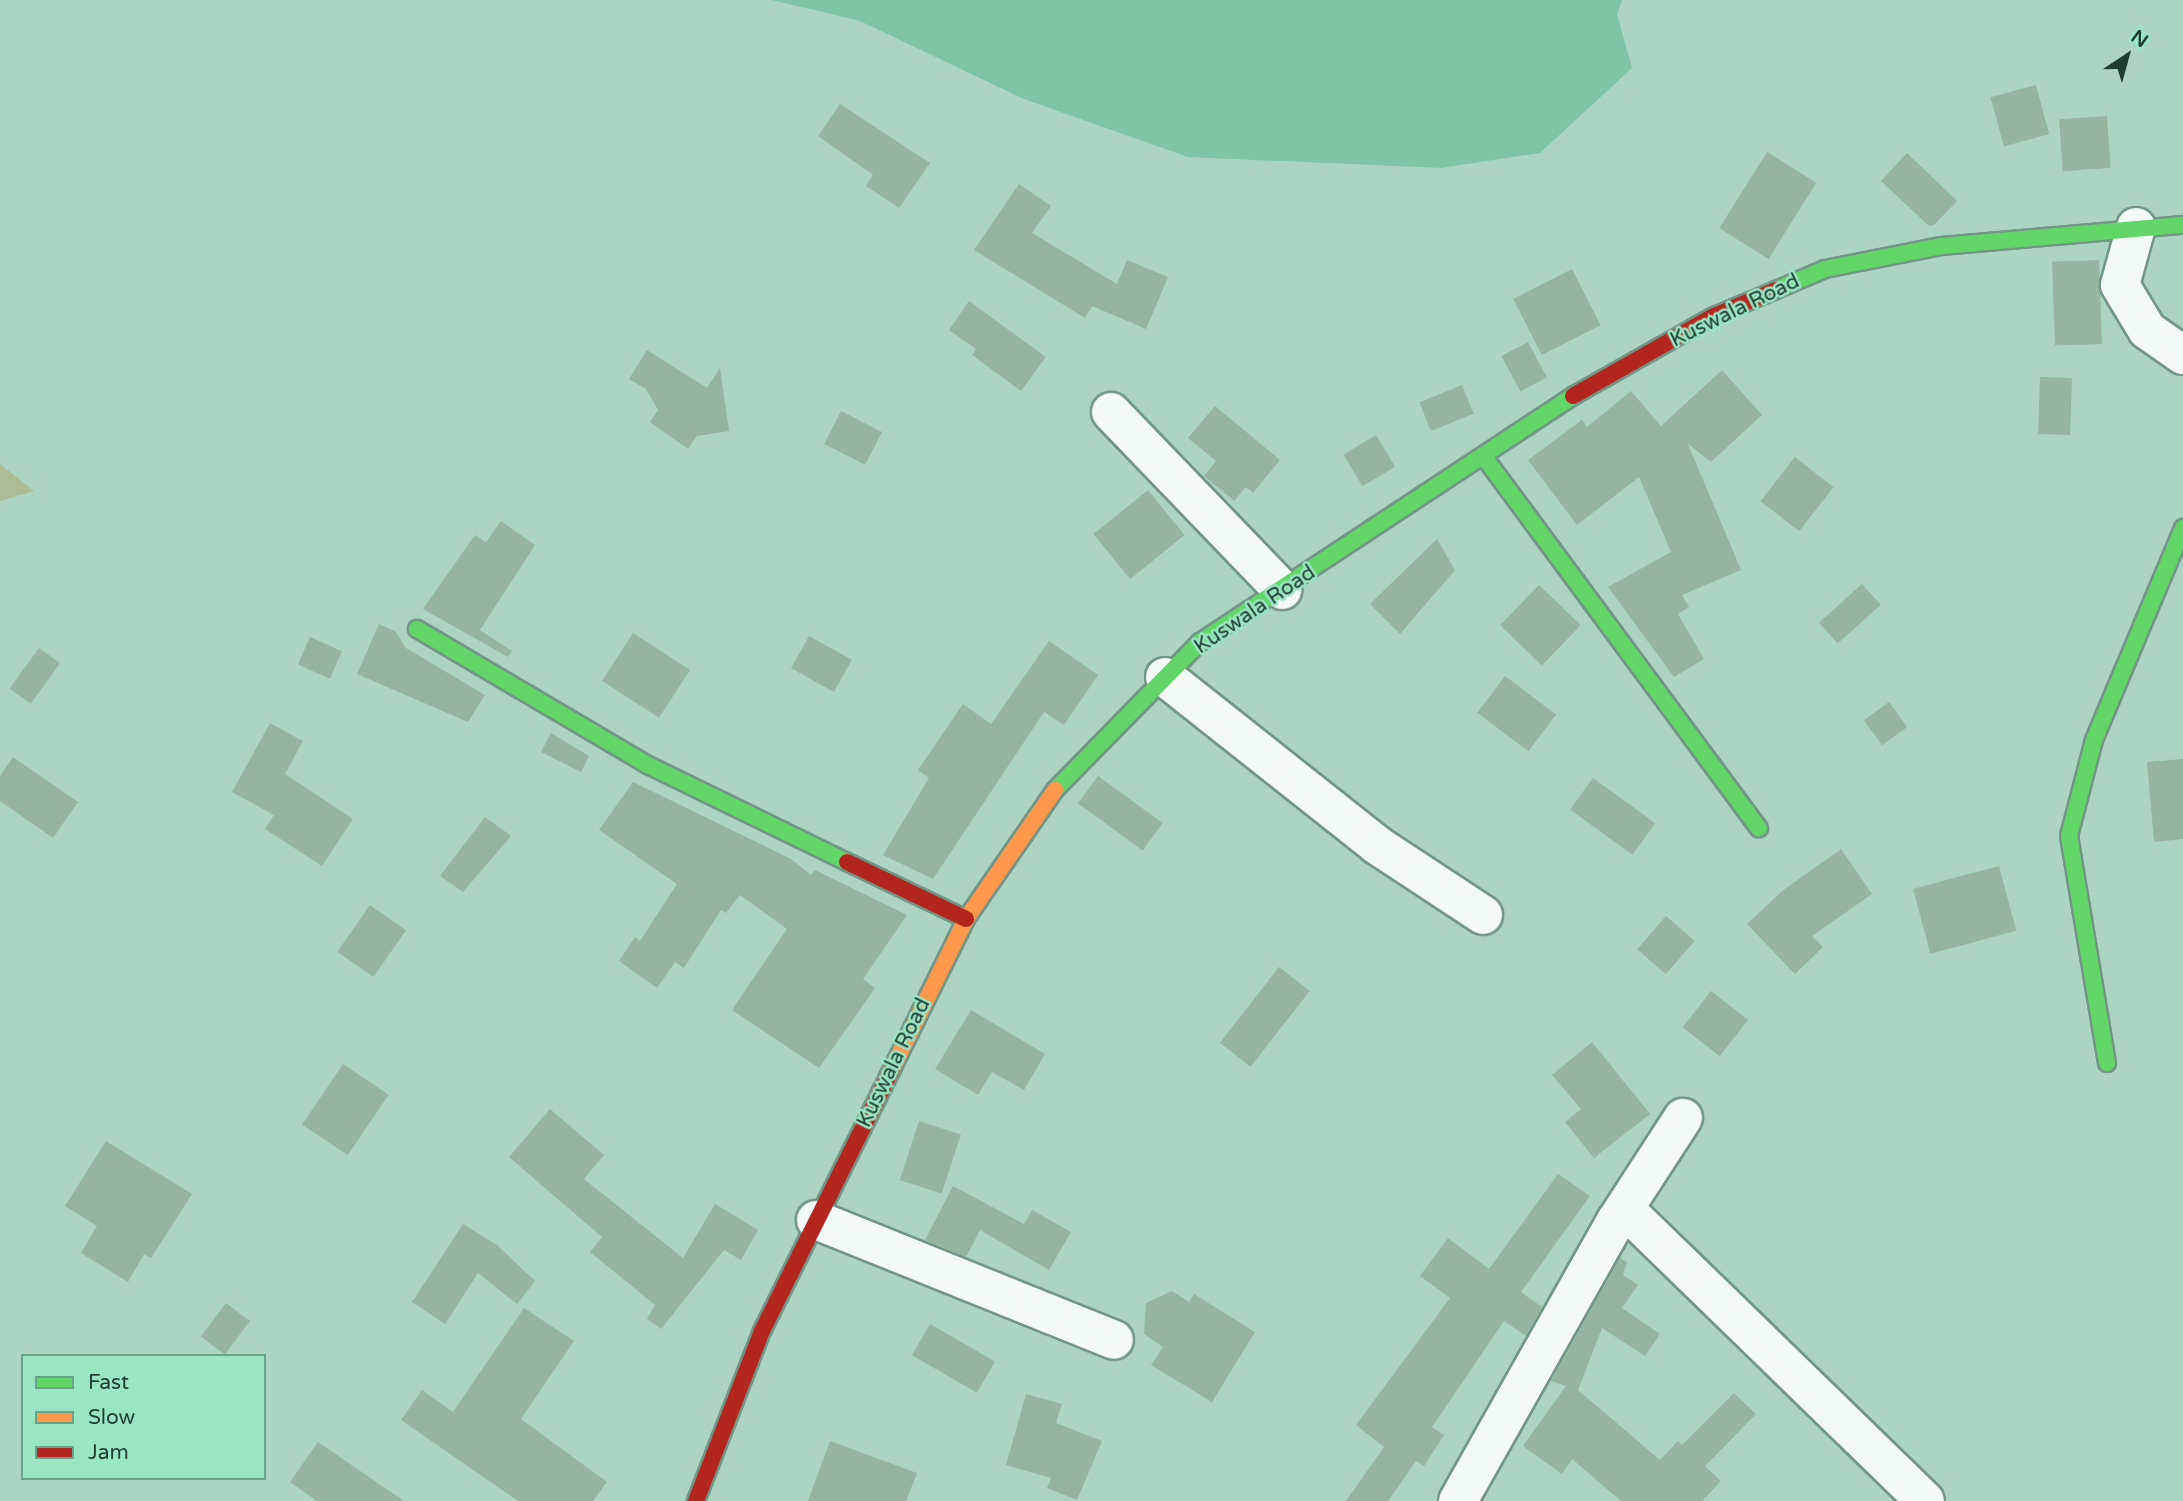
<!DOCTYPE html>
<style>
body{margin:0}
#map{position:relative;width:2183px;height:1501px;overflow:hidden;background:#abd4c2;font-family:"Varela Round",sans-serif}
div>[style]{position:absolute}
.green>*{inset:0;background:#abbc95}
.water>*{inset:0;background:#80c4a7}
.building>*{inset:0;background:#97b4a2;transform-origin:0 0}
.roads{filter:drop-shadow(2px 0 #739587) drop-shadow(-2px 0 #739587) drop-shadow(0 2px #739587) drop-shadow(0 -2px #739587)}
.street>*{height:38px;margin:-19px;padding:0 19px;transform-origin:19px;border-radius:19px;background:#f2f9f6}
.fast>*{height:16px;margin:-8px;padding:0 8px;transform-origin:8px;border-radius:8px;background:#63d668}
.slow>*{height:16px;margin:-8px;padding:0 8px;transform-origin:8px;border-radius:8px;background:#ff974d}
.jam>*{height:16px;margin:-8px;padding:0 8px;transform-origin:8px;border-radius:8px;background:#b3261e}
span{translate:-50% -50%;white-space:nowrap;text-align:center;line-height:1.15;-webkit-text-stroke:5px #9ae5c4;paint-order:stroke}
.street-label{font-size:21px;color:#1f3e31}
.legend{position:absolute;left:21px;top:1354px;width:245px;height:126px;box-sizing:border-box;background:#9ae5c4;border:2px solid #69a289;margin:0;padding:9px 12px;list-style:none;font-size:21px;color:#1f3e31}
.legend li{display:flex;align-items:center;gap:14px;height:35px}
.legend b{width:35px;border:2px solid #69a289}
.north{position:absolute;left:2092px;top:21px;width:70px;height:70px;-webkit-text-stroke:5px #9ae5c4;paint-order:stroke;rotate:36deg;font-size:19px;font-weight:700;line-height:28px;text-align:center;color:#1f3e31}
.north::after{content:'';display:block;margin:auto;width:24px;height:32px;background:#1f3e31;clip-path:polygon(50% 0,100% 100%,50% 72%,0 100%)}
</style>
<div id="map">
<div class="green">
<i style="clip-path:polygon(0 464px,34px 491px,0 501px)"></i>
</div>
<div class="water">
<i style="clip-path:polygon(772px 0,1622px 0,1617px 14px,1632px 68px,1540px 153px,1441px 168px,1188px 157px,1024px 99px,860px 21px)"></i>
</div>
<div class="building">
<i style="left:2036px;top:85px;width:51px;height:47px;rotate:75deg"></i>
<i style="clip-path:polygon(840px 104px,930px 163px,899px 208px,866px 186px,873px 175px,818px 136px)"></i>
<i style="left:2107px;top:116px;width:52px;height:48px;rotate:86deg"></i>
<i style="left:1767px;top:152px;width:58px;height:90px;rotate:32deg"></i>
<i style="clip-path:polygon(1907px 153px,1957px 201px,1934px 225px,1929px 226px,1881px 181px)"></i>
<i style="clip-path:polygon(1019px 184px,1051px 206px,1032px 233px,1117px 284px,1127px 260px,1168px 277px,1146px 329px,1092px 306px,1085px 318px,974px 250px)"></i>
<i style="left:2099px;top:260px;width:84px;height:47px;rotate:88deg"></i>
<i style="left:1572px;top:269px;width:63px;height:66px;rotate:63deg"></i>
<i style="clip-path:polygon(969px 301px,1046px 357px,1021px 391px,972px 355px,976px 349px,949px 330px)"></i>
<i style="left:1528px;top:342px;width:40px;height:30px;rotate:62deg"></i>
<i style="clip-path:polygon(647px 350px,707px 388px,720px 368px,729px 431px,697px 436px,688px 449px,650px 422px,658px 410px,646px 389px,629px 379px)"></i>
<i style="clip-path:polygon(1722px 370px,1762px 415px,1711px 462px,1688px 444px,1741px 570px,1682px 595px,1689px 607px,1678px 614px,1704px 659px,1674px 677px,1608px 587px,1671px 552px,1639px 477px,1577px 525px,1528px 460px,1582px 420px,1587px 427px,1631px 391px,1661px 426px)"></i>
<i style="left:2040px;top:377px;width:32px;height:57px;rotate:2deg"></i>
<i style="left:1462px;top:385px;width:31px;height:46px;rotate:68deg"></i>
<i style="clip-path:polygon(1215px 406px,1280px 460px,1253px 493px,1246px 487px,1234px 501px,1204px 476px,1216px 461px,1188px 438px)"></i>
<i style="left:841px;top:411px;width:46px;height:37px;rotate:27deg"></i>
<i style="left:1376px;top:435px;width:37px;height:38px;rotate:59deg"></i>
<i style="left:1795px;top:457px;width:49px;height:56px;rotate:38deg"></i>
<i style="left:1148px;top:490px;width:58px;height:70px;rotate:51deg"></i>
<i style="clip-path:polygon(501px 521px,535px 545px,480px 630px,512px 651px,508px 657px,423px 609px,475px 535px,486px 542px)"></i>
<i style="clip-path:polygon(1437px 539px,1455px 570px,1400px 634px,1370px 604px)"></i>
<i style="left:1862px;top:584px;width:28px;height:58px;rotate:48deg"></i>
<i style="left:1539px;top:585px;width:58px;height:56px;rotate:44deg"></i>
<i style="clip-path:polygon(379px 624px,396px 632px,406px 648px,485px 695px,468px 722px,357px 674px)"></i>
<i style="left:633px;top:633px;width:68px;height:57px;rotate:33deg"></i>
<i style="left:809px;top:636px;width:49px;height:37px;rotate:29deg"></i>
<i style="left:310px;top:637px;width:35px;height:30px;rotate:24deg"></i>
<i style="clip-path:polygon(1049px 641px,1098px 675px,1064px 725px,1044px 712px,933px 879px,883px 855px,929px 778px,918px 770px,963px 704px,991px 724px)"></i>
<i style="left:39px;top:648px;width:26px;height:50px;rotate:36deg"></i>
<i style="left:1505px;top:676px;width:64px;height:46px;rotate:37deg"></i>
<i style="left:1889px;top:702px;width:31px;height:31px;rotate:54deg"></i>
<i style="clip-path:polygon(270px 723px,303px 741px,285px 774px,353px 819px,322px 866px,265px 829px,274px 815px,232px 792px)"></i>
<i style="clip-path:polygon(551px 733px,589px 756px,581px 772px,541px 752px)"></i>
<i style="clip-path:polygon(13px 757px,78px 802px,53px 838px,0 801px,0 776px)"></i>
<i style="clip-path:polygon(2183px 759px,2183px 839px,2154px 842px,2147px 762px)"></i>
<i style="left:1098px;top:776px;width:80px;height:34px;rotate:36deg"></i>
<i style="left:1593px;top:778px;width:77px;height:39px;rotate:36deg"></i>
<i style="clip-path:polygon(633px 782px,791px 859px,811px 875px,815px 870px,907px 915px,863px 979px,875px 988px,819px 1068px,732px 1010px,787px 929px,740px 895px,726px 913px,721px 910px,684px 968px,675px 962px,657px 988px,619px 961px,635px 937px,640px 941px,677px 884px,599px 830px)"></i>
<i style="clip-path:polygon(485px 817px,511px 836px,463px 892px,440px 876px)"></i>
<i style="clip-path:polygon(1841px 849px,1872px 894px,1812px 936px,1823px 947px,1795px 974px,1747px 924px,1782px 891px)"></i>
<i style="left:1999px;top:866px;width:67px;height:89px;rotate:75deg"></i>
<i style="left:370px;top:905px;width:44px;height:57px;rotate:35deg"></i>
<i style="left:1666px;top:916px;width:38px;height:44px;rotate:41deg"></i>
<i style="left:1279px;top:967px;width:39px;height:96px;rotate:38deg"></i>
<i style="left:1711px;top:991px;width:47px;height:46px;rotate:38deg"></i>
<i style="clip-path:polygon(971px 1010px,1045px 1054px,1024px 1090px,992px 1072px,978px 1095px,935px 1069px)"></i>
<i style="clip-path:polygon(1592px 1042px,1650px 1114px,1594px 1158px,1565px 1122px,1581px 1109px,1552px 1075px)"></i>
<i style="left:343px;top:1064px;width:55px;height:73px;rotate:34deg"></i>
<i style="clip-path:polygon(550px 1109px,604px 1155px,584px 1179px,683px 1258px,715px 1204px,758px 1230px,741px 1260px,724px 1250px,661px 1329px,647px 1319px,655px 1305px,590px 1252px,602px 1237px,509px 1157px)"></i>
<i style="left:919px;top:1121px;width:44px;height:62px;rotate:18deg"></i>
<i style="clip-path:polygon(106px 1141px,192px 1194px,151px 1258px,144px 1254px,128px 1282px,81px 1253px,97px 1226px,65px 1206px)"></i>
<i style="clip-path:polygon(1558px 1174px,1590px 1196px,1521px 1292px,1542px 1307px,1526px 1336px,1504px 1321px,1432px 1427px,1444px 1435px,1424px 1466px,1416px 1461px,1388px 1501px,1346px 1501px,1384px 1447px,1356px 1425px,1450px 1298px,1420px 1276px,1448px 1238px,1489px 1269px)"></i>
<i style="clip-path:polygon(953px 1186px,1024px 1224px,1032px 1210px,1071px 1232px,1049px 1270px,980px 1230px,966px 1257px,925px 1240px)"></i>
<i style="clip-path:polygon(463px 1224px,497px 1245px,535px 1281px,517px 1304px,478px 1273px,445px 1324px,412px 1302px)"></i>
<i style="clip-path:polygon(1620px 1258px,1627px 1262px,1623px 1275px,1638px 1285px,1622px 1308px,1660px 1334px,1645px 1356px,1602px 1328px,1578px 1390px,1660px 1460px,1678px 1441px,1682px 1445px,1734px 1393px,1756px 1414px,1705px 1466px,1721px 1481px,1702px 1501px,1621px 1501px,1572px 1459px,1562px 1474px,1523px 1446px,1566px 1386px,1551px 1381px)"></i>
<i style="clip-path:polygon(1172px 1291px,1189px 1302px,1194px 1294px,1255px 1332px,1212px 1402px,1151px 1365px,1163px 1347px,1144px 1334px,1146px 1303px)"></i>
<i style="left:226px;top:1303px;width:30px;height:42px;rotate:37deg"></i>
<i style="clip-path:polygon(524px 1308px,574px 1341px,521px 1419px,607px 1482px,593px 1501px,518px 1501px,401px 1420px,422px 1390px,453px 1412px)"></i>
<i style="left:930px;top:1324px;width:75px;height:36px;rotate:30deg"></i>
<i style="clip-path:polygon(1026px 1394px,1062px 1404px,1056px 1423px,1102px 1441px,1077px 1500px,1047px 1488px,1051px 1478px,1006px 1465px)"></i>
<i style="clip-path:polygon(830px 1441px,917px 1473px,906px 1501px,808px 1501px)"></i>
<i style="clip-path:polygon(318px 1442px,404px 1501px,317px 1501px,290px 1482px)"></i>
</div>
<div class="roads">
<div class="street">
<i style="left:2136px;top:227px;width:60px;rotate:105.4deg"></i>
<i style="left:2120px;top:285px;width:52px;rotate:59deg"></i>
<i style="left:2147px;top:330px;width:44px;rotate:34.8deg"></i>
<i style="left:1111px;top:412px;width:247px;rotate:46.1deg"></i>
<i style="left:1165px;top:677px;width:270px;rotate:38.4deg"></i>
<i style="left:1377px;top:845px;width:127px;rotate:33.4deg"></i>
<i style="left:816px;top:1220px;width:321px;rotate:21.9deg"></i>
<i style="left:1616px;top:1221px;width:17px;rotate:-13deg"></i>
<i style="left:1633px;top:1217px;width:407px;rotate:44.2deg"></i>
<i style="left:1458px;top:1501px;width:322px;rotate:-60.6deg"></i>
<i style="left:1616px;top:1221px;width:123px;rotate:-57deg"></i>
</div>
<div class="fast">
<i style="left:1776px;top:290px;width:53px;rotate:-23.2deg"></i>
<i style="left:1825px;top:269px;width:118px;rotate:-11.2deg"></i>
<i style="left:1941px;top:246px;width:243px;rotate:-5deg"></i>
<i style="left:1484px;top:457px;width:462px;rotate:53.5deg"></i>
<i style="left:417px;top:629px;width:268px;rotate:30.5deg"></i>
<i style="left:648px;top:765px;width:221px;rotate:26deg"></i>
<i style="left:1055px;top:790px;width:207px;rotate:-45.6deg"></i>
<i style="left:1200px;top:642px;width:447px;rotate:-33.4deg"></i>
<i style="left:2107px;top:1063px;width:230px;rotate:-99.5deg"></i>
<i style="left:2069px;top:836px;width:99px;rotate:-75.4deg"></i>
<i style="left:2094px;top:740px;width:230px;rotate:-67.2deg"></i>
</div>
<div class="slow">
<i style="left:892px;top:1069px;width:167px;rotate:-63.7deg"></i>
<i style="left:966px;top:919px;width:157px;rotate:-55.4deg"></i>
</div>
<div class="jam">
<i style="left:1573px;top:396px;width:162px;rotate:-29.6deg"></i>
<i style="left:1714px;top:316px;width:67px;rotate:-22.8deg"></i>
<i style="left:847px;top:862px;width:132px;rotate:25.6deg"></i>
<i style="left:696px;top:1501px;width:182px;rotate:-68.8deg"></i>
<i style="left:762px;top:1331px;width:292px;rotate:-63.6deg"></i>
</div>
</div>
<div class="street-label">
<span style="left:1735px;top:311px;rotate:-26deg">Kuswala Road</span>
<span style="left:1255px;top:610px;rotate:-34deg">Kuswala Road</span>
<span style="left:894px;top:1063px;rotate:-64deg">Kuswala Road</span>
</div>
<ul class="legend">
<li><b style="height:9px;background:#63d668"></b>Fast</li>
<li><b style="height:9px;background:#ff974d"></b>Slow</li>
<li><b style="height:9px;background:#b3261e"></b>Jam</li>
</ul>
<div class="north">N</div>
</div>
